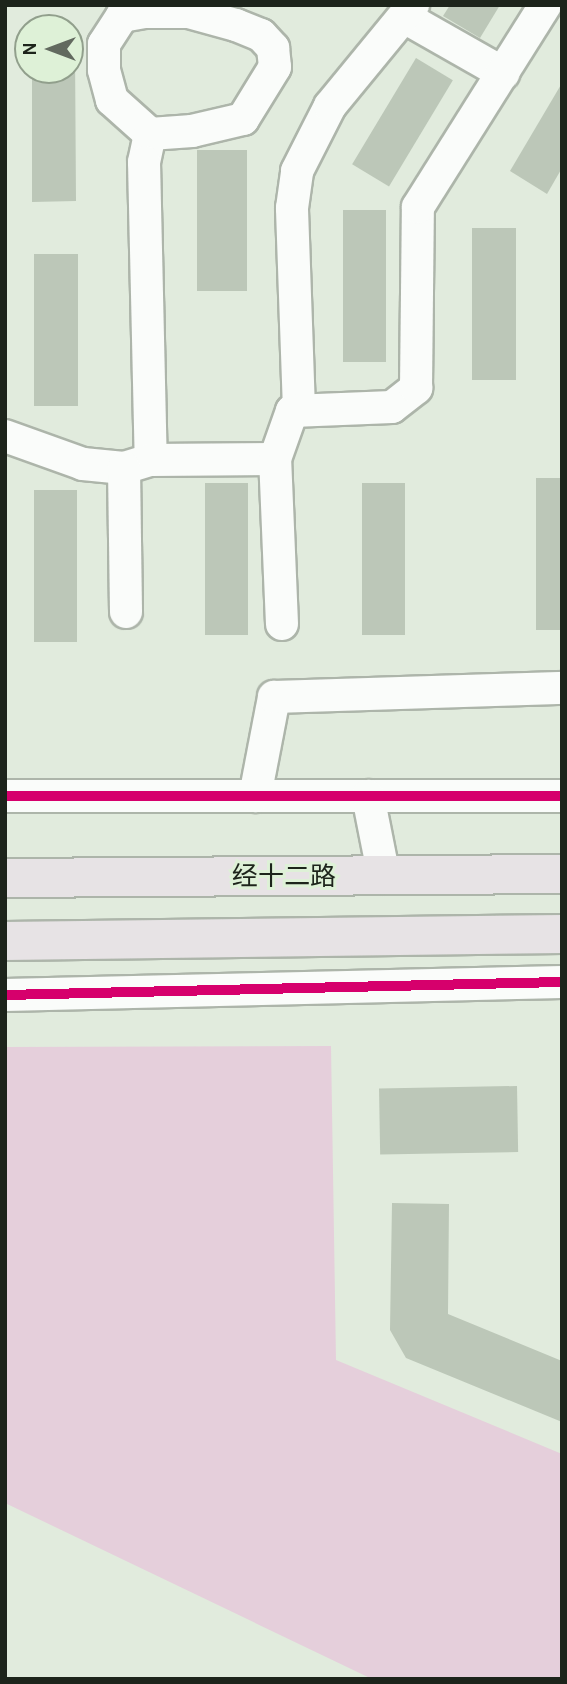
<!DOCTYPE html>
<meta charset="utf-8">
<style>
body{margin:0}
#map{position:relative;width:567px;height:1684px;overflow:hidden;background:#e1ebdd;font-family:Karla,"Noto Sans SC",sans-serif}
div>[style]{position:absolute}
.green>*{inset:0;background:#e5cfdb}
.building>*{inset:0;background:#bcc7b8;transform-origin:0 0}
.roads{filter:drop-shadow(2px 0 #adb5aa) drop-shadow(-2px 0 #adb5aa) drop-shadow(0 2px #adb5aa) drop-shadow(0 -2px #adb5aa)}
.minor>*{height:32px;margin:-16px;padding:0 16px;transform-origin:16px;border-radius:16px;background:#fafcfa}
.major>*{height:38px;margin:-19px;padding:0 19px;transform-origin:19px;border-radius:19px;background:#e7e3e5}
.cycleway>*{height:10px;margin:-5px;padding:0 5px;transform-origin:5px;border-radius:5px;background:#d6006c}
span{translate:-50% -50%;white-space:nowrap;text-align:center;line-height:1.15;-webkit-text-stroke:6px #def1d7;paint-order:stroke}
.street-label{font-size:26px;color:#1d241b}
.frame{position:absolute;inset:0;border:7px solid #1d241b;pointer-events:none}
.north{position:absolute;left:14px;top:14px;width:70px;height:70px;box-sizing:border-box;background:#def1d7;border:2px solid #919f8c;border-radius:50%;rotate:270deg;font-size:19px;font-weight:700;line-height:28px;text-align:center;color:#1d241b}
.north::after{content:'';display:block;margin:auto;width:24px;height:32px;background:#626a5f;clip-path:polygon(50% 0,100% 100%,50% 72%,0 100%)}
</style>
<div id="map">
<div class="green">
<i style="clip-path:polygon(331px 1046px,336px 1360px,562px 1454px,562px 1679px,372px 1679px,5px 1503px,5px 1047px)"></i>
</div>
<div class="building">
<i style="clip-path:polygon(450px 5px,500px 5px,480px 38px,443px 16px)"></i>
<i style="clip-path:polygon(70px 50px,75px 50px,76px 201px,32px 202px,32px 70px,70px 70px)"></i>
<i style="left:416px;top:58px;width:43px;height:124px;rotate:31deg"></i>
<i style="clip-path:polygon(562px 83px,562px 168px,547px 194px,510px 171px)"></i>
<i style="left:197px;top:150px;width:50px;height:141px"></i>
<i style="left:343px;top:210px;width:43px;height:152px"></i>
<i style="left:472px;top:228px;width:44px;height:152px"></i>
<i style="left:78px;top:254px;width:152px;height:44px;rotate:90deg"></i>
<i style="left:536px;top:478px;width:26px;height:152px"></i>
<i style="left:205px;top:483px;width:43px;height:152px"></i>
<i style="left:362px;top:483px;width:43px;height:152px"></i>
<i style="left:77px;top:490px;width:152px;height:43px;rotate:90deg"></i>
<i style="left:517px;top:1086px;width:66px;height:138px;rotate:89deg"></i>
<i style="clip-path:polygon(392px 1203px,449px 1204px,448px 1314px,562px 1361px,562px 1422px,406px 1358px,390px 1330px)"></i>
</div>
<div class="roads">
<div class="minor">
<i style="left:145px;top:12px;width:44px"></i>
<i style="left:189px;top:12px;width:49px;rotate:15.5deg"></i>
<i style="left:236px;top:25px;width:27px;rotate:22deg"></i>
<i style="left:261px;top:35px;width:18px;rotate:47deg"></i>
<i style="left:273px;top:48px;width:19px;rotate:84deg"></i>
<i style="left:275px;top:67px;width:61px;rotate:121.6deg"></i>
<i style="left:243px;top:119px;width:52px;rotate:166.8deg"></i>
<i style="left:192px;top:131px;width:42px;rotate:175.9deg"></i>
<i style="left:150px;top:134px;width:51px;rotate:-138.2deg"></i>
<i style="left:112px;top:100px;width:31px;rotate:-105deg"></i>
<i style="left:104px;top:70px;width:26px;rotate:-90deg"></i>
<i style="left:104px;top:44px;width:33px;rotate:-57deg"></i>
<i style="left:122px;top:16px;width:23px;rotate:-10deg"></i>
<i style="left:406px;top:18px;width:112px;rotate:29.6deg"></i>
<i style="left:150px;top:134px;width:29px;rotate:102deg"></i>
<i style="left:144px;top:162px;width:298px;rotate:88.7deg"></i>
<i style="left:299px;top:410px;width:202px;rotate:-92deg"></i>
<i style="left:292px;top:208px;width:37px;rotate:-82deg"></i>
<i style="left:297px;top:171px;width:73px;rotate:-63.1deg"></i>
<i style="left:330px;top:106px;width:131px;rotate:-50.6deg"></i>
<i style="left:5px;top:436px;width:83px;rotate:19.7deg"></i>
<i style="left:83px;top:464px;width:41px;rotate:5.6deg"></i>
<i style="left:124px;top:468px;width:28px;rotate:-17deg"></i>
<i style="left:151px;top:460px;width:124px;rotate:-0.5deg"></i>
<i style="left:124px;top:468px;width:144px;rotate:89.2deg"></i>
<i style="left:282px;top:624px;width:165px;rotate:-92.4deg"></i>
<i style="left:275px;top:459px;width:51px;rotate:-70.5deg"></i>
<i style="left:292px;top:411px;width:100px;rotate:-2.3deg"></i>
<i style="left:392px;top:407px;width:31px;rotate:-38deg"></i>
<i style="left:416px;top:388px;width:181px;rotate:-89.4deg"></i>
<i style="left:418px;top:207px;width:239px;rotate:-57.8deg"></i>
<i style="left:5px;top:796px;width:557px"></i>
<i style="left:255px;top:796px;width:101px;rotate:-79.1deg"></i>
<i style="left:274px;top:697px;width:288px;rotate:-1.8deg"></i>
<i style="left:368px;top:796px;width:83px;rotate:78.8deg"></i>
<i style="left:5px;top:995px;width:557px;rotate:-1.34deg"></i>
</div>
<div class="major">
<i style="left:5px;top:878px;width:557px;rotate:-0.41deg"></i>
<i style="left:5px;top:941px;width:557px;rotate:-0.72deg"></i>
</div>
</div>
<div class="cycleway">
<i style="left:5px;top:796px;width:557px"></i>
<i style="left:5px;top:995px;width:557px;rotate:-1.34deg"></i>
</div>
<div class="street-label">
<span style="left:284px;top:877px">经十二路</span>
</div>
<div class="frame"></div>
<div class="north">N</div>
</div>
